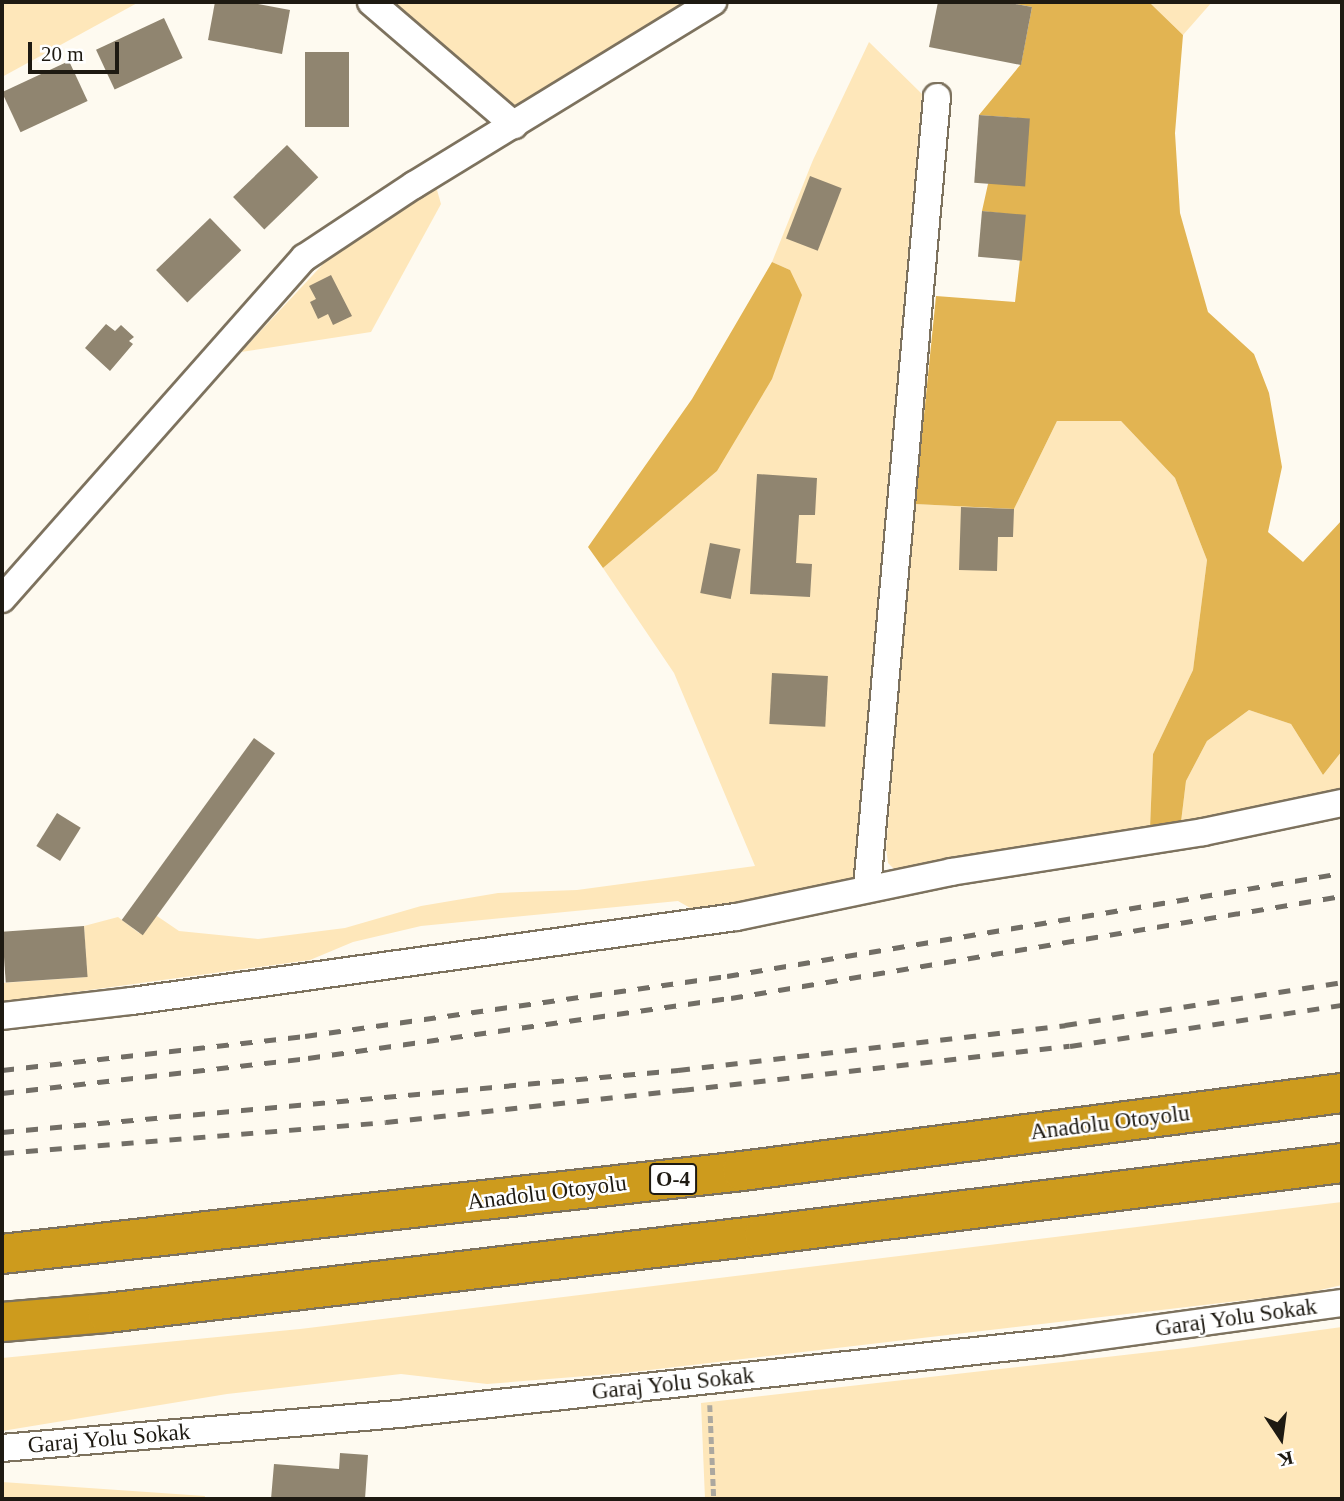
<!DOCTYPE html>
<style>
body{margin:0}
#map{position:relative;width:1344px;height:1501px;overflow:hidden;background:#fefaf0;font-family:Georgia,serif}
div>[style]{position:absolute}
.green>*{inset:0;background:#fee7ba}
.forest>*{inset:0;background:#e2b452}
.building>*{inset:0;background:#908570;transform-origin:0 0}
.path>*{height:4.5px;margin-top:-2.25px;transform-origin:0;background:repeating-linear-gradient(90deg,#aca89f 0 7px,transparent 0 10.5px)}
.roads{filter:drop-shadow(2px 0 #7d725e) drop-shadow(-2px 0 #7d725e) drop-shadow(0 2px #7d725e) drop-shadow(0 -2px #7d725e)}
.street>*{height:26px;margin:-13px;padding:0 13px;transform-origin:13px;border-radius:13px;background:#fff}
.highway>*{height:38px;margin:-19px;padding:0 19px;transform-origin:19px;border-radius:19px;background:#cd9b1d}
.rail>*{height:5px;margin-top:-2.5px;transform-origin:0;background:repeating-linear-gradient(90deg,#726e66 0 12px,transparent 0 24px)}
span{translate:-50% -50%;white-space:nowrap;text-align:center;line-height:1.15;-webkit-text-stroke:5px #fff;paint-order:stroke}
.shield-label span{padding:2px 5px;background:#fff;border:2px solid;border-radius:5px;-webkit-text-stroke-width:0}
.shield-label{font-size:21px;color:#1e1a12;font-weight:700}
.street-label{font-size:23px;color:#1e1a12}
.frame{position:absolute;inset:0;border:4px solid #1e1a12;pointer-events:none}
.north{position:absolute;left:1246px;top:1403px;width:70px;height:70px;-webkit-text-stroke:5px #fff;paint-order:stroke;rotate:167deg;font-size:19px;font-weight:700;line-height:28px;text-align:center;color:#1e1a12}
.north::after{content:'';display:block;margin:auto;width:24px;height:32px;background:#1e1a12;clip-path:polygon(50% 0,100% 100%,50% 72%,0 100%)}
.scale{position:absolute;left:28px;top:42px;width:91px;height:32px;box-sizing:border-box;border:4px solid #1e1a12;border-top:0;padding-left:9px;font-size:21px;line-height:24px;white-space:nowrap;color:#1e1a12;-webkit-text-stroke:5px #fff;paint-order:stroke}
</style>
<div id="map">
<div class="green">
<i style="clip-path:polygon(2px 2px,139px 2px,2px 77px)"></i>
<i style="clip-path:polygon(371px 2px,713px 2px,514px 125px)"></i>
<i style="clip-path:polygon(1149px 2px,1212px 2px,1183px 35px)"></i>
<i style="clip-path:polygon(869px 42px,922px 94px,853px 878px,727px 908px,692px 909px,678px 901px,421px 926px,353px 942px,310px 960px,2px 1002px,2px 983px,87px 977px,84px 926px,118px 917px,139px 933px,154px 914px,179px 931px,258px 939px,345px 928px,421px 906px,498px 893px,577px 890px,755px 866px,674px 673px,603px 568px,717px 471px,790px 270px,772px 262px,813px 160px)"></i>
<i style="clip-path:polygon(435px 183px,441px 204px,371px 332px,241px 352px,339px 247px)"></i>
<i style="clip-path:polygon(1057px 421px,1121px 421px,1175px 478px,1207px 560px,1193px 670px,1153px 754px,1150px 828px,896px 871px,888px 863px,886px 848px,915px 504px,1014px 509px)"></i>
<i style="clip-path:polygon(1249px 710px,1291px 724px,1323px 775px,1342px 751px,1342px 791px,1181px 822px,1186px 781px,1207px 741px)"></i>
<i style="clip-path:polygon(1342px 1202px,1342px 1285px,1307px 1293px,624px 1373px,487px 1384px,401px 1374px,227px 1394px,2px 1431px,2px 1358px,300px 1329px)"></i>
<i style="clip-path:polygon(1342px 1327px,1342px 1499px,705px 1499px,701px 1403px,1186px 1348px)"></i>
<i style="clip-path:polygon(2px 1482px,205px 1496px,204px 1499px,2px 1499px)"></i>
</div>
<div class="forest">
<i style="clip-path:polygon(1005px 2px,1149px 2px,1183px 35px,1175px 133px,1180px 213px,1208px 312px,1254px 354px,1269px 393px,1282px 467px,1268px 532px,1303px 562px,1342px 520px,1342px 751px,1323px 775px,1291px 724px,1249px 710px,1207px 741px,1186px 781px,1181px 822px,1150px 828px,1153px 754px,1193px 670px,1207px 560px,1175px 478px,1121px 421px,1057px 421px,1014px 509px,915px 504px,936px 296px,1015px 302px,1025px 216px,982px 211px,988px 184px,1029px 119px,979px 115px,1021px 64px,1032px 7px)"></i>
<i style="clip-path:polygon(772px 262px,790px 270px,802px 295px,772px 379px,717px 471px,603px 568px,588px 547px,692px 399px)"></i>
</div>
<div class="building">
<i style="clip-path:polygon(215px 2px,247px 2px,290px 10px,282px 54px,208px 40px)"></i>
<i style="clip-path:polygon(938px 2px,1005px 2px,1032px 7px,1021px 65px,929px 47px)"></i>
<i style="left:164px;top:18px;width:44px;height:75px;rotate:65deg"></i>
<i style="left:305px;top:52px;width:44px;height:75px"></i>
<i style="left:69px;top:61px;width:44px;height:74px;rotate:65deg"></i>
<i style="left:979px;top:115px;width:51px;height:68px;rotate:4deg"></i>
<i style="left:287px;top:145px;width:45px;height:75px;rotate:46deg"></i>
<i style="left:810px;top:176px;width:34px;height:67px;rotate:21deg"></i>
<i style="left:982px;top:211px;width:44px;height:46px;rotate:5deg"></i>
<i style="left:210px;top:218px;width:45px;height:75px;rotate:46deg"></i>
<i style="clip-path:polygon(331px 275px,352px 316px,333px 325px,328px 314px,318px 319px,310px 302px,316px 299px,309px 286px)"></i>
<i style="clip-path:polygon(106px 324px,115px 331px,121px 325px,134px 337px,129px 341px,133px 344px,110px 371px,85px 348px)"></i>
<i style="clip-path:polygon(757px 474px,817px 478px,815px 515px,799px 515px,796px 563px,812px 564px,810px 597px,750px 594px)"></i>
<i style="clip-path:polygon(961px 507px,1014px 509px,1013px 537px,998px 537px,997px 571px,959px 570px)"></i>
<i style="left:710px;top:543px;width:31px;height:51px;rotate:11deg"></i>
<i style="left:772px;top:673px;width:56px;height:51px;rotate:3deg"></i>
<i style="left:254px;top:738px;width:26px;height:225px;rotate:36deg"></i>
<i style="left:57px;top:813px;width:28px;height:39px;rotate:32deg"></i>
<i style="left:84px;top:926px;width:51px;height:82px;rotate:86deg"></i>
<i style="clip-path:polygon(340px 1453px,368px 1455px,365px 1499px,271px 1499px,274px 1464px,339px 1469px)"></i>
</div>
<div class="path">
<i style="left:710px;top:1405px;width:94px;rotate:87.6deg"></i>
</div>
<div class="roads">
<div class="street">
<i style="left:371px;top:2px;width:189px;rotate:40.7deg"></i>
<i style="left:2px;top:599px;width:456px;rotate:-48.5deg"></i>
<i style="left:304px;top:258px;width:132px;rotate:-33.6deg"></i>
<i style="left:414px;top:185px;width:351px;rotate:-31.5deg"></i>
<i style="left:867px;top:888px;width:794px;rotate:-84.94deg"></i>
<i style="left:2px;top:1016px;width:131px;rotate:-6.6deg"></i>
<i style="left:132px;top:1001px;width:610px;rotate:-7.92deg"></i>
<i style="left:736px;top:917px;width:220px;rotate:-11.8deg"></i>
<i style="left:951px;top:872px;width:255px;rotate:-9deg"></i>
<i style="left:1203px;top:832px;width:142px;rotate:-11.8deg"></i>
<i style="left:2px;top:1448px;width:407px;rotate:-4.9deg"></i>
<i style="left:407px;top:1413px;width:654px;rotate:-6.23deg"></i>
<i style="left:1057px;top:1342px;width:288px;rotate:-7.8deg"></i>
</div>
<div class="highway">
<i style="left:2px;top:1254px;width:745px;rotate:-6.4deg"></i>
<i style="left:742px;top:1171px;width:605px;rotate:-7.41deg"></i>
<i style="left:2px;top:1322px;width:105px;rotate:-4.9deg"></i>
<i style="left:107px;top:1313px;width:662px;rotate:-6.77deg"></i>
<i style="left:764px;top:1235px;width:582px;rotate:-7.1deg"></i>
</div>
</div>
<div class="rail">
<i style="left:2px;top:1070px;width:305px;rotate:-6.4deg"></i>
<i style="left:305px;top:1036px;width:426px;rotate:-8.1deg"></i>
<i style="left:727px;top:976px;width:624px;rotate:-9.51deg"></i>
<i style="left:2px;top:1093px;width:308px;rotate:-6.5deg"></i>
<i style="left:308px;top:1058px;width:427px;rotate:-8.1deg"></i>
<i style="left:731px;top:998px;width:619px;rotate:-9.48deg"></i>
<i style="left:2px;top:1132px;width:679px;rotate:-5.24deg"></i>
<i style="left:678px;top:1070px;width:390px;rotate:-6.6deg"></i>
<i style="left:1065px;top:1025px;width:280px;rotate:-8.8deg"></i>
<i style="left:2px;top:1153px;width:385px;rotate:-4.6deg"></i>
<i style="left:386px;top:1122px;width:298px;rotate:-6.2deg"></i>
<i style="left:682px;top:1090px;width:390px;rotate:-6.5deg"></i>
<i style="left:1070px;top:1046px;width:275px;rotate:-8.6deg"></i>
</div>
<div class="shield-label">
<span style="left:673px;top:1179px">O-4</span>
</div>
<div class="street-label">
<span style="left:1110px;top:1123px;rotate:-7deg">Anadolu Otoyolu</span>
<span style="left:547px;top:1193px;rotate:-7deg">Anadolu Otoyolu</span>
<span style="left:1236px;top:1318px;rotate:-8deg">Garaj Yolu Sokak</span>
<span style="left:673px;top:1384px;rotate:-6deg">Garaj Yolu Sokak</span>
<span style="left:109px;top:1439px;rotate:-5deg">Garaj Yolu Sokak</span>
</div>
<div class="frame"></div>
<div class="north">K</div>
<div class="scale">20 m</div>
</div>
